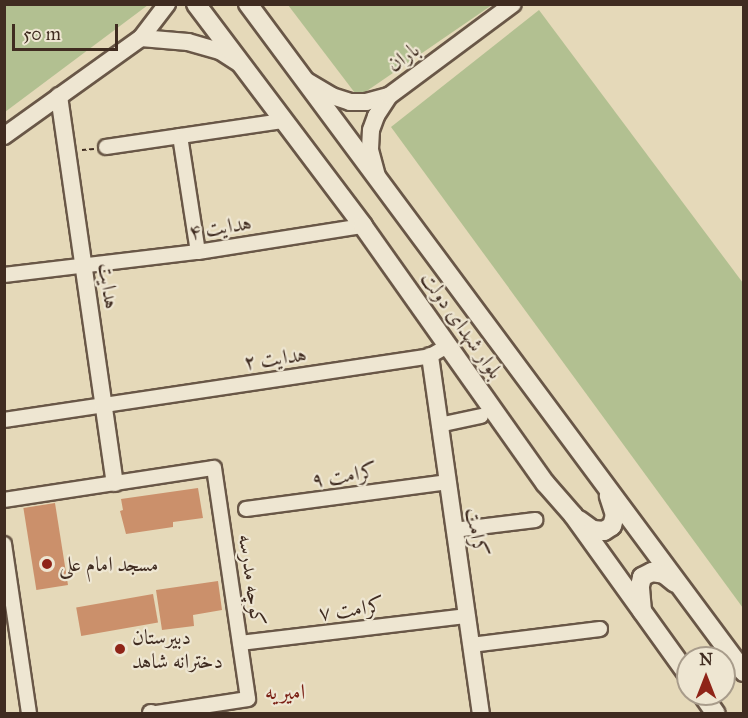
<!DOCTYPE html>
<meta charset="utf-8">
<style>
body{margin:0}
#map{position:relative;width:748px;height:718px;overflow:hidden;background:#e5d9b9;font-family:"IM FELL Great Primer",Amiri,serif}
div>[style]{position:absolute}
.green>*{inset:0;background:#b2c091}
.building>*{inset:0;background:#cb906b;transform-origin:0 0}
.path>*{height:2px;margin-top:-1px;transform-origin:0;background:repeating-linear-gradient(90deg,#402c21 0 4.5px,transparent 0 7.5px)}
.roads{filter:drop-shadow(2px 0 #695747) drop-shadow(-2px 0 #695747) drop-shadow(0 2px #695747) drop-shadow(0 -2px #695747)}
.minor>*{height:14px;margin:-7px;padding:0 7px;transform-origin:7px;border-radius:7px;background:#eee6d2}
.tertiary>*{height:16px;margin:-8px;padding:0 8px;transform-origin:8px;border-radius:8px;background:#eee6d2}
.secondary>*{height:18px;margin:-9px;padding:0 9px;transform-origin:9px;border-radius:9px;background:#eee6d2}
.dots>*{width:16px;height:16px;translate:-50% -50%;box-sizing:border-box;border:3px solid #eee6d2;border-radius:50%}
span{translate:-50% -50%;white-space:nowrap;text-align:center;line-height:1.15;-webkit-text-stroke:4.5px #eee6d2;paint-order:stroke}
.street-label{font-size:21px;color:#402c21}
.poi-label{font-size:21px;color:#402c21}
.left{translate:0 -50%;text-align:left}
.neighbourhood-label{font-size:22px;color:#7a1f14}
.frame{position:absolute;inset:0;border:6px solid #402c21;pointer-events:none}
.north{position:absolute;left:676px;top:646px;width:60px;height:60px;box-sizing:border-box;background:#eee6d2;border:2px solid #a89c8b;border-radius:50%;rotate:0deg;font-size:16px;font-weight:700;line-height:24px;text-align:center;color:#402c21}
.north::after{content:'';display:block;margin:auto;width:21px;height:27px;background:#8f2418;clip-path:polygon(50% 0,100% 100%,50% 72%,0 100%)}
.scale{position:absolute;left:12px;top:24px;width:106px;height:27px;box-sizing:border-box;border:3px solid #402c21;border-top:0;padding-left:8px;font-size:18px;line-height:21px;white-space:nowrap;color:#402c21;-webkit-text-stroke:4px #eee6d2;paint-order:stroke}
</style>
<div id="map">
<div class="green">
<i style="clip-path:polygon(5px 4px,148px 4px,148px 5px,5px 112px)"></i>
<i style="clip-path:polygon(288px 5px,492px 5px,358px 97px)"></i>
<i style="clip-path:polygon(539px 10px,743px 283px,743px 608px,391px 127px)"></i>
</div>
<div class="building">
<i style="clip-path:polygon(198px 488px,203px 518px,173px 522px,173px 527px,126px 534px,120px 511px,123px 510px,121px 499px)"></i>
<i style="left:55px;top:503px;width:83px;height:32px;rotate:81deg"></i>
<i style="clip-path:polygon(218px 581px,222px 610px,193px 615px,194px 626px,162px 630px,156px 590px)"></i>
<i style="left:153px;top:594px;width:29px;height:78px;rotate:80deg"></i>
</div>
<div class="path">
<i style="left:82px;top:150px;width:12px;rotate:-5deg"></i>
</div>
<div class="roads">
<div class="minor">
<i style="left:180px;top:136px;width:117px;rotate:81.2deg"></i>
<i style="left:106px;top:147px;width:178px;rotate:-8.4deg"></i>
<i style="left:4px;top:275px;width:195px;rotate:-6.8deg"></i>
<i style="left:198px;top:252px;width:167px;rotate:-9deg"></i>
<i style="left:4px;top:420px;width:431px;rotate:-8.5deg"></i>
<i style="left:430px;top:356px;width:22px;rotate:-30deg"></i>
<i style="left:439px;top:425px;width:43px;rotate:-12.1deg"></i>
<i style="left:4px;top:500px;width:212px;rotate:-8.7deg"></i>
<i style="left:214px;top:468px;width:233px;rotate:81.6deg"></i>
<i style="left:248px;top:699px;width:99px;rotate:171.3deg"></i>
<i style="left:246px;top:509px;width:204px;rotate:-7.6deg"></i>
<i style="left:454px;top:530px;width:82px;rotate:-7deg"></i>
<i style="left:4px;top:544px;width:172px;rotate:81.6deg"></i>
<i style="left:240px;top:643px;width:229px;rotate:-6.8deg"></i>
<i style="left:471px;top:645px;width:130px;rotate:-7.1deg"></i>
</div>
<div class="tertiary">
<i style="left:141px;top:38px;width:47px;rotate:4.9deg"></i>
<i style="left:188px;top:42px;width:33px;rotate:16deg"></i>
<i style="left:220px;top:51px;width:24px;rotate:33deg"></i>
<i style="left:307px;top:81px;width:29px;rotate:31deg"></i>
<i style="left:332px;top:96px;width:19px;rotate:18deg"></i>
<i style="left:350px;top:102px;width:16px"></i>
<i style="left:366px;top:102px;width:24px;rotate:-15deg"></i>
<i style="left:59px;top:96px;width:391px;rotate:81.8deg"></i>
<i style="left:4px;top:136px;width:168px;rotate:-35.6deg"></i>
<i style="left:141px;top:38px;width:43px;rotate:-52.6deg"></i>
<i style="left:377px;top:176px;width:28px;rotate:-105deg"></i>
<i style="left:370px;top:149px;width:19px;rotate:-87deg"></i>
<i style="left:371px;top:130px;width:15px;rotate:-70deg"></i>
<i style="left:376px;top:116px;width:24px;rotate:-57deg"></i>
<i style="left:389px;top:96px;width:154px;rotate:-36.6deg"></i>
<i style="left:430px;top:356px;width:362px;rotate:81.9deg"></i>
<i style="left:151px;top:713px;width:1px;rotate:90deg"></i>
</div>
<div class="secondary">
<i style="left:196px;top:4px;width:278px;rotate:53deg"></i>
<i style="left:363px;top:226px;width:315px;rotate:54.7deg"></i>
<i style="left:545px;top:483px;width:43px;rotate:48.8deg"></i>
<i style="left:573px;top:515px;width:197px;rotate:54.3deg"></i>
<i style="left:248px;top:4px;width:832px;rotate:53.41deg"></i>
<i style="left:579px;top:520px;width:17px;rotate:36deg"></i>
<i style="left:593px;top:530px;width:11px;rotate:5deg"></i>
<i style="left:604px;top:531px;width:9px;rotate:-32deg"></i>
<i style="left:612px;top:526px;width:11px;rotate:-75deg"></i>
<i style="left:615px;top:515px;width:20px;rotate:-108deg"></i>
<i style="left:642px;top:611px;width:25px;rotate:-95deg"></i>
<i style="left:640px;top:586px;width:9px;rotate:-77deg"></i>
<i style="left:642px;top:577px;width:11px;rotate:-27deg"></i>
<i style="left:652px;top:572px;width:12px;rotate:9deg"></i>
<i style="left:664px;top:574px;width:14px;rotate:39deg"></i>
<i style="left:702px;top:694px;width:24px;rotate:55deg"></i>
</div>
</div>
<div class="dots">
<i style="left:47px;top:564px;background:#8f2418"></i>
<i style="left:120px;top:649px;background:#8f2418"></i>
</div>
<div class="street-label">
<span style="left:403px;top:57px;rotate:-36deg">باران</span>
<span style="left:220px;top:227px;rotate:-9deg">هدایت ۴</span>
<span style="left:109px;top:286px;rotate:82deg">هدایت</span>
<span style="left:462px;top:325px;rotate:55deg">بلوار شهدای دولت</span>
<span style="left:275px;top:358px;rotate:-8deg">هدایت ۲</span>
<span style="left:344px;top:475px;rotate:-8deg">کرامت ۹</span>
<span style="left:477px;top:532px;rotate:82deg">کرامت</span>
<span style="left:252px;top:580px;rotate:82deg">کوچه مدرسه</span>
<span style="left:351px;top:609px;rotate:-7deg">کرامت ۷</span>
</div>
<div class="poi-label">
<span class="left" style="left:59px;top:564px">مسجد امام علی</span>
<span class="left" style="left:132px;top:649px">دبیرستان<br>دخترانه شاهد</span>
</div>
<div class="neighbourhood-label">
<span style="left:285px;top:692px">امیریه</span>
</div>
<div class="frame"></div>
<div class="north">N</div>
<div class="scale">50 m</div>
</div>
